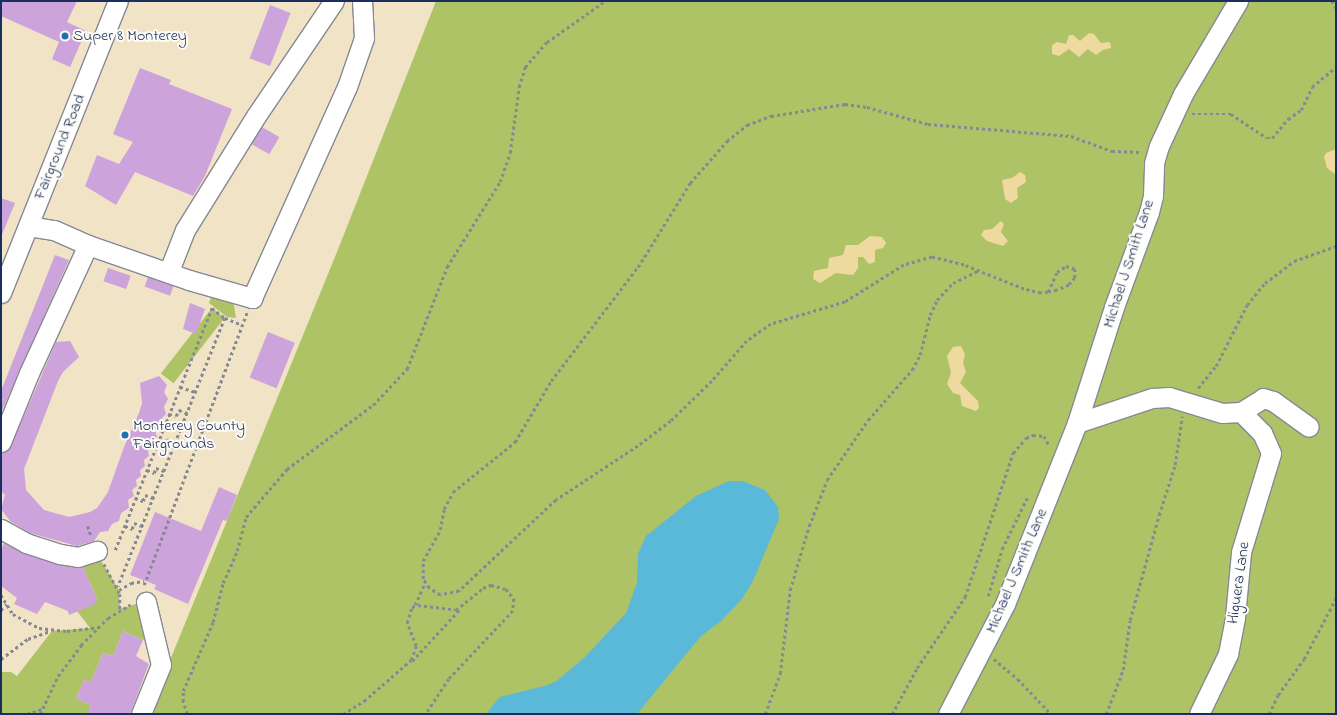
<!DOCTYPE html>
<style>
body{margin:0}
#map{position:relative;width:1337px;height:715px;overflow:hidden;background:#f1e3c6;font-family:"Indie Flower",sans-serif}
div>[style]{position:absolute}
.green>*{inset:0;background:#aec266;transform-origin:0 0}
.sand>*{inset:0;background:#eeda9e}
.water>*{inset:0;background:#5ab9d9}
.building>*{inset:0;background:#cda3dc;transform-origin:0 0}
.path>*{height:2.5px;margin-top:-1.25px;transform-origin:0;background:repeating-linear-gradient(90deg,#868992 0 3px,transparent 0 6px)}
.roads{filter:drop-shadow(1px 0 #868992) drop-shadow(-1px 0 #868992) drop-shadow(0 1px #868992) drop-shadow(0 -1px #868992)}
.minor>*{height:19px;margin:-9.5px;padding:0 9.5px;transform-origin:9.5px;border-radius:9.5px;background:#fff}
.dots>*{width:11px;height:11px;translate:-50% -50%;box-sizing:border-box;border:2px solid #fdfcf7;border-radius:50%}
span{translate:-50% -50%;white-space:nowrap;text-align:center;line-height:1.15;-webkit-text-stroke:4px #fdfcf7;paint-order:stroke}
.poi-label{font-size:16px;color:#1b2f5e}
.left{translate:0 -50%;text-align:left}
.street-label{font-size:16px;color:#1b2f5e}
.frame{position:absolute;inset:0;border:2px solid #1b2f5e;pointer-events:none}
</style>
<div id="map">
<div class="green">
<i style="clip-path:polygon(436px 1px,1336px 1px,1336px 714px,148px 714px,337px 252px)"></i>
<i style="clip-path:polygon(213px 293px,233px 300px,236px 318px,227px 317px,209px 303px)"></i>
<i style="left:212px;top:308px;width:16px;height:83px;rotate:38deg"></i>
<i style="clip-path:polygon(100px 559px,119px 590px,120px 609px,139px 603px,148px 638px,143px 640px,123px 631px,113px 656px,103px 653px,91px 682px,84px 680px,76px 699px,91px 705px,88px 714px,1px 714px,1px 672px,11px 672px,17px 676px,52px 631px,90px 628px,77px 611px,97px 599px,83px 567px)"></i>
</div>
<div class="sand">
<i style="clip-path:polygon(1089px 33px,1094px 34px,1101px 43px,1110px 42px,1111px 48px,1103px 50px,1096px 55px,1088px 49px,1079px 57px,1069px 49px,1059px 56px,1052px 54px,1052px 45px,1057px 42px,1066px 44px,1069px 35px,1073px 35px,1080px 41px)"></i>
<i style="clip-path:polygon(1336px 149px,1336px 175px,1327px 168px,1324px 157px,1326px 153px)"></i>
<i style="clip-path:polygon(1020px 172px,1025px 175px,1026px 182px,1017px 188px,1018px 198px,1011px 203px,1005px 199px,1002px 180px,1012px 178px)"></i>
<i style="clip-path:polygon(1001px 221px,1004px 224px,1001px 232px,1008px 241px,1003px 246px,987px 241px,981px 235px,984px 230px,992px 229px)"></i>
<i style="clip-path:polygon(870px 236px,882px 237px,886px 243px,883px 248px,875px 250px,875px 262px,869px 264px,863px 257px,858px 257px,858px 268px,853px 275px,836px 273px,820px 283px,813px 279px,814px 271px,828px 268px,829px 258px,843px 255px,846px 245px,858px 245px)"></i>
<i style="clip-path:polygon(961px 346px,965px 354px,963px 363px,966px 372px,960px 383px,978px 401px,979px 408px,976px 411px,962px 406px,960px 395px,953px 393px,947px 384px,951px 373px,947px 356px,953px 347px)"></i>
</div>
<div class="water">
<i style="clip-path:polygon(729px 481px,742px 481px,765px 490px,778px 507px,779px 519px,753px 581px,742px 599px,721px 621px,701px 636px,637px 714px,486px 714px,500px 697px,548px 685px,558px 680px,585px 657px,626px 613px,637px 583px,638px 554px,646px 536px,696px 496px)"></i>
</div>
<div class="building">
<i style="clip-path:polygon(1px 1px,77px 1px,67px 22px,86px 31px,70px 67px,52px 59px,59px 42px,1px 16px)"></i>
<i style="left:270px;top:5px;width:22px;height:57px;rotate:21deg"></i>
<i style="clip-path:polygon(140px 68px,171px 80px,169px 84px,232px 109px,205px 176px,193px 196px,135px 172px,116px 205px,85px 186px,97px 155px,119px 164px,133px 142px,113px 134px)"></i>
<i style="left:262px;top:127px;width:20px;height:20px;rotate:30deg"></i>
<i style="clip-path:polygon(1px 198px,15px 203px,1px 237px)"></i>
<i style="clip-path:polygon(55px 255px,69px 260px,1px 413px,1px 391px)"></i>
<i style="left:108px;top:268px;width:24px;height:14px;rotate:19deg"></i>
<i style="left:148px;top:277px;width:27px;height:10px;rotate:20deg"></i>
<i style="clip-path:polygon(190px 303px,205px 309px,196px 334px,183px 329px)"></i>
<i style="left:268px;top:332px;width:29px;height:49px;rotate:22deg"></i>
<i style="clip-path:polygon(70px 341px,79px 357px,63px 372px,58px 381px,24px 469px,26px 490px,44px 510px,69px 517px,90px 512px,97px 508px,108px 492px,124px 447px,139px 413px,142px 403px,140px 383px,159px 376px,167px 385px,164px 392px,168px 399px,164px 407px,166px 414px,160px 420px,161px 427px,155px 430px,157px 437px,151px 440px,153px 446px,148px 451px,149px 456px,144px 460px,145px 466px,140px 470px,141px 476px,136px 480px,137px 486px,132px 490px,134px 496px,128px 500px,129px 508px,121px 513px,119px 521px,112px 524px,108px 531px,100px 532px,94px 541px,77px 546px,30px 533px,10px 521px,1px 509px,5px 495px,1px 491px,1px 453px,11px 446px,56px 342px)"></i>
<i style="clip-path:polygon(219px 487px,237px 495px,227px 521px,223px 520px,188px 604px,154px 589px,156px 585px,130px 575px,155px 512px,201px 531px)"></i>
<i style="clip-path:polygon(4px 543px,23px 553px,57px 564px,83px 567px,97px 599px,95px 604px,69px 615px,68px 611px,45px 602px,37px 614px,14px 604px,17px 598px,1px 586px,1px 550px)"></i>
<i style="clip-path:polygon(123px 631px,143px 640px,136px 656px,149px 664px,130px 714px,87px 714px,91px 705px,76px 699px,84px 680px,91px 682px,103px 653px,113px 656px)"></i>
</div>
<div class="path">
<i style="left:1332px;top:1px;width:8px;rotate:60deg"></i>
<i style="left:1192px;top:114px;width:39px"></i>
<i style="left:1231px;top:114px;width:43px;rotate:33.7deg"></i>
<i style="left:1267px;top:138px;width:5px"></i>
<i style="left:1272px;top:138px;width:25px;rotate:-50deg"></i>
<i style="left:1288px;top:119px;width:16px;rotate:-35deg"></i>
<i style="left:1301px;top:110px;width:25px;rotate:-64deg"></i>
<i style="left:1312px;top:87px;width:31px;rotate:-40deg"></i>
<i style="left:1048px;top:292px;width:22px;rotate:-66deg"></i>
<i style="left:1057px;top:272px;width:11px;rotate:-34deg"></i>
<i style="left:1066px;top:266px;width:9px;rotate:18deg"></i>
<i style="left:1075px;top:269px;width:9px;rotate:90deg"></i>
<i style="left:1075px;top:278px;width:9px;rotate:131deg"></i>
<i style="left:1069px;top:285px;width:13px;rotate:157deg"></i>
<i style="left:1057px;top:290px;width:9px;rotate:167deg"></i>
<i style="left:1048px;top:292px;width:7px;rotate:172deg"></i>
<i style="left:1041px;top:293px;width:17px;rotate:-167deg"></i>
<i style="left:1024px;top:289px;width:65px;rotate:-158.2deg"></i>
<i style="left:964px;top:265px;width:33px;rotate:-166deg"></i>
<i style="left:932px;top:257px;width:29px;rotate:164deg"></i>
<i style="left:904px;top:265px;width:70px;rotate:147.9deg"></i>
<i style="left:845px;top:302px;width:77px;rotate:163.4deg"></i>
<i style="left:771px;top:324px;width:29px;rotate:145deg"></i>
<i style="left:747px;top:341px;width:53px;rotate:131.2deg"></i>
<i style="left:712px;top:381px;width:57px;rotate:135.7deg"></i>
<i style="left:671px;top:421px;width:41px;rotate:142.9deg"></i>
<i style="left:638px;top:446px;width:98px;rotate:146.6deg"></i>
<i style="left:556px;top:500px;width:133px;rotate:136.8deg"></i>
<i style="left:459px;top:591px;width:19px;rotate:168deg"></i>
<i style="left:440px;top:595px;width:13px;rotate:-148deg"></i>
<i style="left:429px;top:588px;width:11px;rotate:-124deg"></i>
<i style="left:423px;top:579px;width:18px;rotate:-90deg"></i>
<i style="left:423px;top:561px;width:35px;rotate:-61deg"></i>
<i style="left:440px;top:530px;width:21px;rotate:-79deg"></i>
<i style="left:444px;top:509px;width:19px;rotate:-62deg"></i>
<i style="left:453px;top:492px;width:80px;rotate:-38.9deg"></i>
<i style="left:515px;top:442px;width:71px;rotate:-59.5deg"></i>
<i style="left:551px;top:381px;width:143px;rotate:-52.7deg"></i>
<i style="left:638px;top:267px;width:99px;rotate:-58.2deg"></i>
<i style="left:690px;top:183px;width:56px;rotate:-48.6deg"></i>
<i style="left:727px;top:141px;width:26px;rotate:-39deg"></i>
<i style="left:747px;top:125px;width:26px;rotate:-21deg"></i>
<i style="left:771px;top:116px;width:75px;rotate:-9.2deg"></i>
<i style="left:845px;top:104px;width:22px;rotate:8deg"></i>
<i style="left:867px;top:107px;width:63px;rotate:15.6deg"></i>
<i style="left:928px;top:124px;width:144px;rotate:4.8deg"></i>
<i style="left:1071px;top:136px;width:44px;rotate:20.1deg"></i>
<i style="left:1112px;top:151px;width:27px;rotate:2deg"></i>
<i style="left:225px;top:318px;width:18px;rotate:22deg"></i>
<i style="left:180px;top:387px;width:16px;rotate:18deg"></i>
<i style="left:1198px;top:388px;width:28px;rotate:-51deg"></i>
<i style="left:1216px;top:366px;width:68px;rotate:-63.1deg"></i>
<i style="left:1247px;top:305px;width:28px;rotate:-51deg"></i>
<i style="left:1265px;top:283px;width:36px;rotate:-37deg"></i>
<i style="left:1294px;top:261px;width:45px;rotate:-19.7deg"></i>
<i style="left:169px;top:414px;width:7px;rotate:16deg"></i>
<i style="left:176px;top:416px;width:7px;rotate:-63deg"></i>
<i style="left:179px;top:410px;width:9px;rotate:21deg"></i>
<i style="left:158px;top:443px;width:8px;rotate:23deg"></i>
<i style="left:165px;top:446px;width:7px;rotate:-74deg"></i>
<i style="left:167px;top:439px;width:9px;rotate:27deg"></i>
<i style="left:147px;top:470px;width:8px;rotate:23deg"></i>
<i style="left:154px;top:473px;width:5px;rotate:-68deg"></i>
<i style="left:156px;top:468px;width:9px;rotate:21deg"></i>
<i style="left:135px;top:498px;width:9px;rotate:21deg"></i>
<i style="left:143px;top:501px;width:6px;rotate:-72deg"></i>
<i style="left:145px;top:495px;width:9px;rotate:21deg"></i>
<i style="left:88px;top:526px;width:10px;rotate:73deg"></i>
<i style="left:125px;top:526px;width:8px;rotate:23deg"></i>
<i style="left:132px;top:529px;width:6px;rotate:-72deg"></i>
<i style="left:134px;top:523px;width:9px;rotate:21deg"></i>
<i style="left:115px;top:550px;width:261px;rotate:-68.2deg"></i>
<i style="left:212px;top:308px;width:16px;rotate:38deg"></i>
<i style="left:225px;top:318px;width:289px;rotate:111.7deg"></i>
<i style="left:104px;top:564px;width:34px;rotate:62deg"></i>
<i style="left:120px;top:594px;width:16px;rotate:90deg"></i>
<i style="left:144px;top:585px;width:291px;rotate:-69.3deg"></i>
<i style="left:119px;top:590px;width:14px;rotate:-30deg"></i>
<i style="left:131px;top:583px;width:13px;rotate:-9deg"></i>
<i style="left:1px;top:595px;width:22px;rotate:58deg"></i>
<i style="left:13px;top:614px;width:30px;rotate:28deg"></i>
<i style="left:39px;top:628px;width:28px;rotate:6deg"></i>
<i style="left:67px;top:631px;width:31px;rotate:-7deg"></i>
<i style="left:988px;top:596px;width:49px;rotate:-73.4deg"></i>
<i style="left:1002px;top:549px;width:59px;rotate:-63.9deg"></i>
<i style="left:415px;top:605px;width:24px;rotate:-66deg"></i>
<i style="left:1px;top:610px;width:8px;rotate:-45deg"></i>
<i style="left:1px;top:659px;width:34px;rotate:-37deg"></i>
<i style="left:28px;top:639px;width:23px;rotate:-20deg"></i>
<i style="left:994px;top:659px;width:31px;rotate:40deg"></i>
<i style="left:1018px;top:679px;width:48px;rotate:46.7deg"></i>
<i style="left:412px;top:661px;width:71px;rotate:-47.3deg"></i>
<i style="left:27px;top:714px;width:16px;rotate:-18deg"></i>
<i style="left:40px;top:714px;width:42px;rotate:-64.7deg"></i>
<i style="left:58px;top:676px;width:39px;rotate:-53deg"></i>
<i style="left:81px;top:645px;width:38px;rotate:-45deg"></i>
<i style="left:108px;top:618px;width:26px;rotate:-31deg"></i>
<i style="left:187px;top:714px;width:13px;rotate:-108deg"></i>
<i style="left:183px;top:702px;width:11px;rotate:-90deg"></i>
<i style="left:183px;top:691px;width:75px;rotate:-66.5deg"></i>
<i style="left:213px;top:622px;width:40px;rotate:-75.6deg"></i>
<i style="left:223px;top:583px;width:35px;rotate:-66deg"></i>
<i style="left:237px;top:551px;width:35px;rotate:-75deg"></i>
<i style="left:246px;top:517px;width:63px;rotate:-49.5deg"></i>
<i style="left:287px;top:469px;width:107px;rotate:-36.7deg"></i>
<i style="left:373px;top:405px;width:50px;rotate:-46.6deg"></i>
<i style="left:407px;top:369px;width:110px;rotate:-68.6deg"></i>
<i style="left:447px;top:267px;width:100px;rotate:-58.1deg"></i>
<i style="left:500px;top:182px;width:31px;rotate:-71deg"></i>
<i style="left:510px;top:153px;width:67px;rotate:-82.2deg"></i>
<i style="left:519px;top:87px;width:21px;rotate:-73deg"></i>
<i style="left:525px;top:67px;width:33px;rotate:-49deg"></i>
<i style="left:547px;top:42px;width:71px;rotate:-35.3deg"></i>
<i style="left:343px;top:714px;width:25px;rotate:-32deg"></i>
<i style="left:364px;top:701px;width:62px;rotate:-41.1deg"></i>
<i style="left:411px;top:660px;width:15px;rotate:-70deg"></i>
<i style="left:416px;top:646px;width:25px;rotate:-111deg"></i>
<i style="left:407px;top:623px;width:17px;rotate:-73deg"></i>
<i style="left:412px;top:607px;width:6px;rotate:-18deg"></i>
<i style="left:418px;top:605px;width:38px;rotate:7deg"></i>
<i style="left:456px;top:610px;width:35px;rotate:-39deg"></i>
<i style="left:483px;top:588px;width:9px;rotate:-21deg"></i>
<i style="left:491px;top:585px;width:16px;rotate:15deg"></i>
<i style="left:506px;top:589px;width:13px;rotate:51deg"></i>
<i style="left:514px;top:599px;width:12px;rotate:95deg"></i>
<i style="left:513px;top:611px;width:93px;rotate:133.3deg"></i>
<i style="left:449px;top:679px;width:42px;rotate:123.3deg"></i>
<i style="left:765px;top:714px;width:43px;rotate:-69.4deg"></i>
<i style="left:780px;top:674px;width:85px;rotate:-83.2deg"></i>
<i style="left:790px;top:590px;width:67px;rotate:-73.5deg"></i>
<i style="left:809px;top:526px;width:49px;rotate:-68.6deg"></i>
<i style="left:827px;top:480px;width:73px;rotate:-55.7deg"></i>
<i style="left:868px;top:420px;width:67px;rotate:-48.7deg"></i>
<i style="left:912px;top:370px;width:17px;rotate:-62deg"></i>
<i style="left:920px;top:355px;width:41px;rotate:-76deg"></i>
<i style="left:930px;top:315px;width:17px;rotate:-65deg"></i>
<i style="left:937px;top:300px;width:23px;rotate:-47deg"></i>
<i style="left:953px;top:283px;width:28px;rotate:-26deg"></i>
<i style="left:892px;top:714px;width:52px;rotate:-61.5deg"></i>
<i style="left:917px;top:668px;width:86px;rotate:-55.9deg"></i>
<i style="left:965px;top:597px;width:152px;rotate:-71.6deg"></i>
<i style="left:1013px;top:453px;width:20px;rotate:-49deg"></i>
<i style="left:1026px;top:438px;width:8px;rotate:-23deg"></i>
<i style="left:1033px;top:435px;width:11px;rotate:5deg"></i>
<i style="left:1044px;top:436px;width:10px;rotate:61deg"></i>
<i style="left:1106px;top:714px;width:47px;rotate:-68.9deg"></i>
<i style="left:1123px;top:670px;width:50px;rotate:-82deg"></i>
<i style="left:1130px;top:620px;width:109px;rotate:-74.6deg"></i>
<i style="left:1159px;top:515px;width:52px;rotate:-72.3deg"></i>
<i style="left:1175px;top:465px;width:49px;rotate:-81.7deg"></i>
<i style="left:1269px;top:714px;width:21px;rotate:-65deg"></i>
<i style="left:1278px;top:695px;width:44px;rotate:-54.2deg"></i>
<i style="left:1304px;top:659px;width:69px;rotate:-62.3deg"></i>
</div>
<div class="roads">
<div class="minor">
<i style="left:28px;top:226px;width:26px;rotate:9deg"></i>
<i style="left:54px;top:230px;width:37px;rotate:24deg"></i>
<i style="left:88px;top:245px;width:107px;rotate:19.1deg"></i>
<i style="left:189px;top:280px;width:66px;rotate:15.9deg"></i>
<i style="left:252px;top:298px;width:231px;rotate:-65.8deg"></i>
<i style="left:347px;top:87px;width:52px;rotate:-70.9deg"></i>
<i style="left:364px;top:38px;width:37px;rotate:-93deg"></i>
<i style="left:169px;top:271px;width:44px;rotate:-68.7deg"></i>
<i style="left:185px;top:230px;width:134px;rotate:-58.1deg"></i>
<i style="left:256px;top:116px;width:139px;rotate:-55.9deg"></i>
<i style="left:1px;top:293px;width:315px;rotate:-68.2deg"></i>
<i style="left:1077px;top:423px;width:79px;rotate:-18.4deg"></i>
<i style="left:1152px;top:398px;width:17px;rotate:-3deg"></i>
<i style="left:1169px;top:397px;width:55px;rotate:16.8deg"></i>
<i style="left:1222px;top:413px;width:19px;rotate:-3deg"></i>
<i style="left:1241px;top:412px;width:26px;rotate:-32deg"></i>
<i style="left:1263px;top:398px;width:10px;rotate:17deg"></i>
<i style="left:1273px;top:401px;width:44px;rotate:35.8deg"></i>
<i style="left:1px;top:442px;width:74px;rotate:-67.9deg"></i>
<i style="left:29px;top:373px;width:141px;rotate:-65.3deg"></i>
<i style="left:1px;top:529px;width:29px;rotate:29deg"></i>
<i style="left:26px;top:543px;width:36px;rotate:18deg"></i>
<i style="left:60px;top:554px;width:18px;rotate:9deg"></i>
<i style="left:78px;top:557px;width:20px;rotate:-18deg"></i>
<i style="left:141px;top:714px;width:53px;rotate:-67.8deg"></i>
<i style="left:161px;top:665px;width:65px;rotate:-103.4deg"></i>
<i style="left:948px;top:714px;width:124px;rotate:-62.6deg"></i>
<i style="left:1005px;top:604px;width:195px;rotate:-68.3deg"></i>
<i style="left:1077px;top:423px;width:122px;rotate:-72.3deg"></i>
<i style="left:1114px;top:307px;width:101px;rotate:-69.8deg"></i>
<i style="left:1149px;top:212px;width:16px;rotate:-76deg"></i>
<i style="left:1153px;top:196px;width:33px;rotate:-88deg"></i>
<i style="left:1154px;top:163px;width:18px;rotate:-74deg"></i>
<i style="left:1159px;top:146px;width:57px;rotate:-65.2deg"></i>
<i style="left:1183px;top:94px;width:108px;rotate:-59.4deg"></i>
<i style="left:1199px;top:714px;width:67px;rotate:-64.2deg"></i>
<i style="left:1228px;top:654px;width:38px;rotate:-79deg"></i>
<i style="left:1235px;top:617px;width:65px;rotate:-84.7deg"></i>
<i style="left:1241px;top:552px;width:103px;rotate:-73.1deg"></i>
<i style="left:1271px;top:453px;width:22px;rotate:-114deg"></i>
<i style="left:1262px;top:433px;width:30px;rotate:-135deg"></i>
</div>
</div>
<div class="dots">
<i style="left:65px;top:36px;background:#1f6fb2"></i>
<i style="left:125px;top:435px;background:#1f6fb2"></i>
</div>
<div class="poi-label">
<span class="left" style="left:73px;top:36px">Super 8 Monterey</span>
<span class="left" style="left:133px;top:435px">Monterey County<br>Fairgrounds</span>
</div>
<div class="street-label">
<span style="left:60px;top:147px;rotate:-68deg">Fairground Road</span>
<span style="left:1129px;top:264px;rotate:-72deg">Michael J Smith Lane</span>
<span style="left:1017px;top:571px;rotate:-67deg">Michael J Smith Lane</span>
<span style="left:1239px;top:583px;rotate:-82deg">Higuera Lane</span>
</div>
<div class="frame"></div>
</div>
